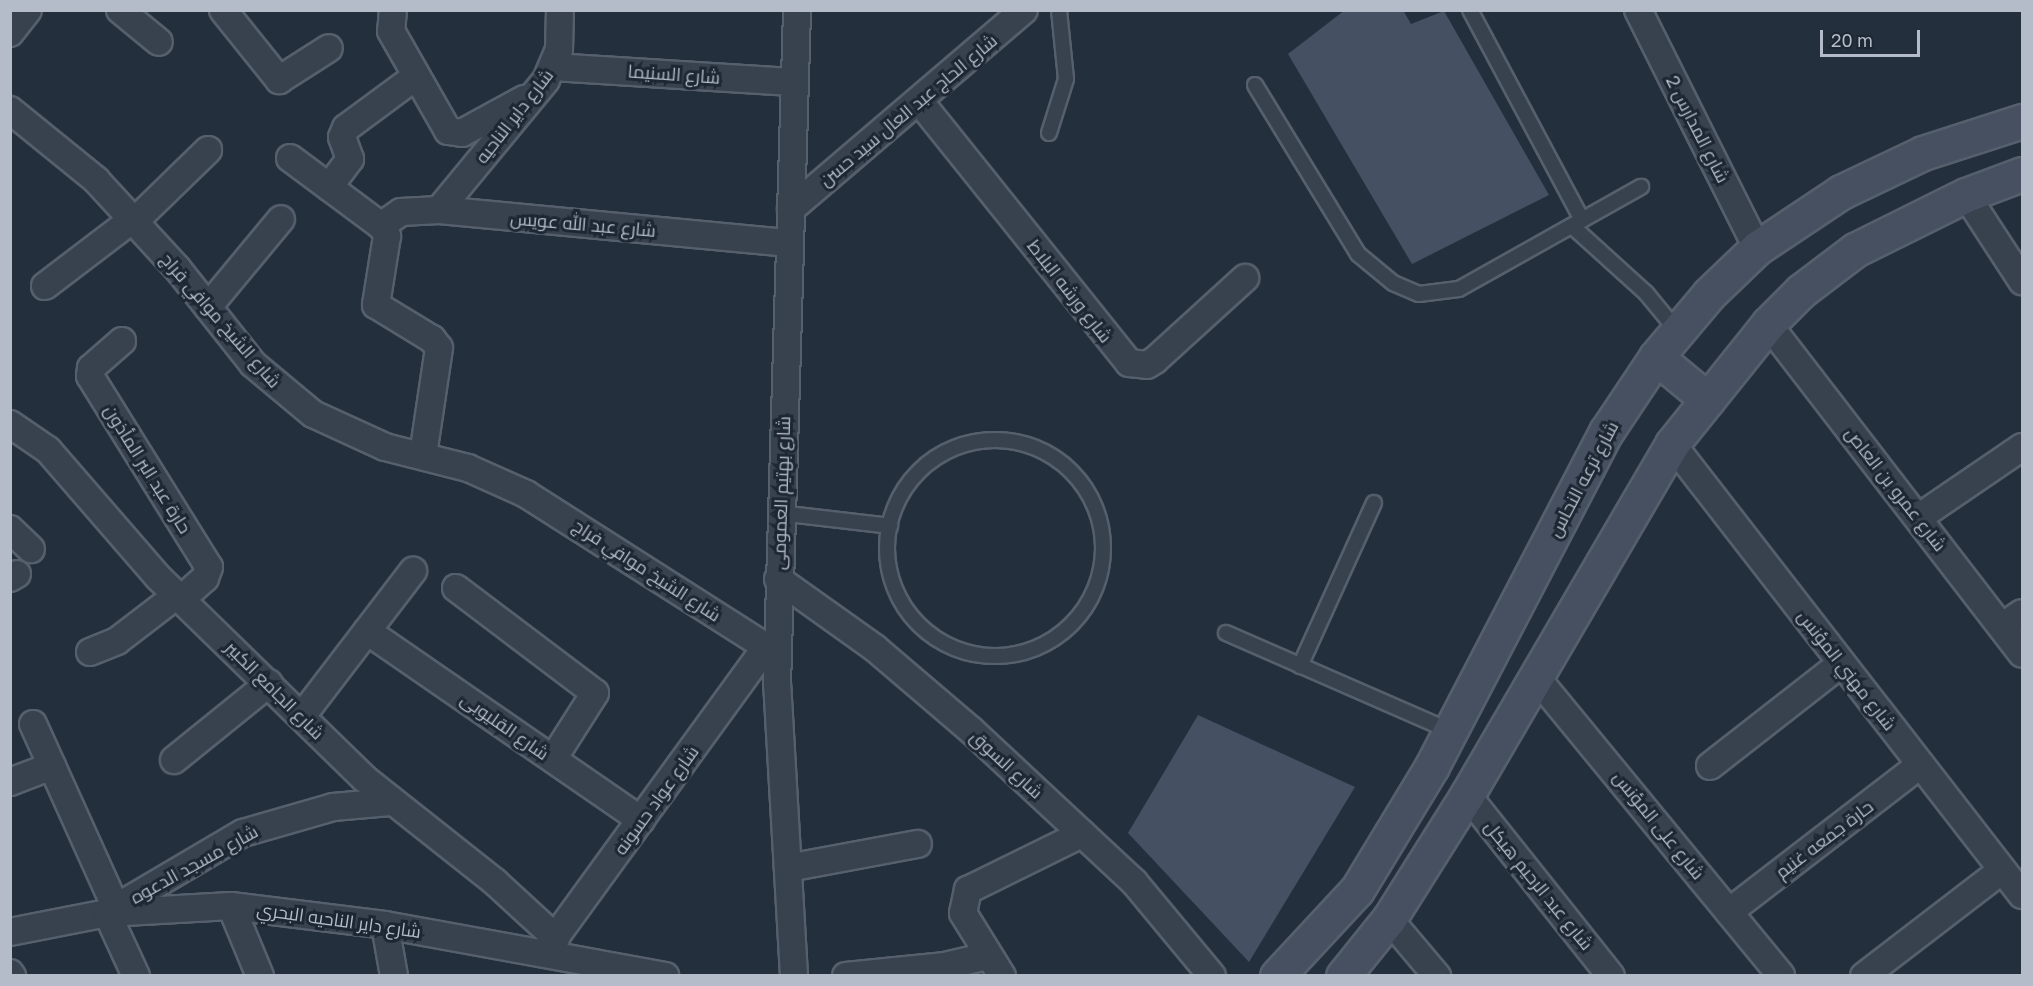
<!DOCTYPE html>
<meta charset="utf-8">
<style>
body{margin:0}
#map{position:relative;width:2033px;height:986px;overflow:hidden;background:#242f3e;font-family:"Golos Text",Cairo,sans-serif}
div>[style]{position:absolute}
.building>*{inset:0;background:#455162}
.roads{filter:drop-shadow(2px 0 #565f6c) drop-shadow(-2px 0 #565f6c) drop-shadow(0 2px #565f6c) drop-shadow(0 -2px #565f6c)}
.lane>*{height:14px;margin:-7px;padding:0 7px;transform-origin:7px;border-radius:7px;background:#38414e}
.lane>.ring{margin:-7px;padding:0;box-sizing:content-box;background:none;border:14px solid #38414e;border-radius:50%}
.street>*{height:26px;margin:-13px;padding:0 13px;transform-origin:13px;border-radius:13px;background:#38414e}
.secondary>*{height:33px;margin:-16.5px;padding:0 16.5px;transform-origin:16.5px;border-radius:16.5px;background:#465061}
span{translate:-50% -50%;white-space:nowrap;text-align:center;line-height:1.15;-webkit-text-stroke:6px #1d2633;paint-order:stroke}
.street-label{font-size:18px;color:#b4bcc9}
.frame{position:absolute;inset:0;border:12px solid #b4bcc9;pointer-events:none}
.scale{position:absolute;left:1820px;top:30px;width:100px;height:27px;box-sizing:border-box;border:3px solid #b4bcc9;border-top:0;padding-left:8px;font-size:18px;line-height:21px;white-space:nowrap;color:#b4bcc9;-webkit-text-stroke:4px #1d2633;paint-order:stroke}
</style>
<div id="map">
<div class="building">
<i style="clip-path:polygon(1345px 10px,1403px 10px,1411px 24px,1444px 11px,1549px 195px,1412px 264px,1288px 54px)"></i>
<i style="clip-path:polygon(1198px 715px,1355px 787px,1249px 962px,1128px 833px)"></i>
</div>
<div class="roads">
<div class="lane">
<i style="left:1470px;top:10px;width:238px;rotate:61.9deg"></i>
<i style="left:1255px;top:85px;width:198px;rotate:58.6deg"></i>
<i style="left:1358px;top:254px;width:45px;rotate:39.6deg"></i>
<i style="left:1393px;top:283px;width:28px;rotate:23deg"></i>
<i style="left:1419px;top:294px;width:40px;rotate:-7.1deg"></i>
<i style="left:1459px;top:289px;width:209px;rotate:-29.3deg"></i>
<i style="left:1049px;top:133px;width:57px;rotate:-72.5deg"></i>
<i style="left:1066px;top:79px;width:69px;rotate:-95.8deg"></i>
<i style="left:1572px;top:226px;width:100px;rotate:42.2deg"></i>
<i style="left:1646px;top:293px;width:50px;rotate:50.6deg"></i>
<i class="ring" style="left:887px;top:440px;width:202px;height:202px"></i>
<i style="left:780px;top:513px;width:111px;rotate:6.7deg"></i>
<i style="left:1226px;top:633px;width:244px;rotate:23.6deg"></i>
<i style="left:1300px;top:666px;width:179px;rotate:-65.6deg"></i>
</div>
<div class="street">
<i style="left:120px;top:10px;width:50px;rotate:39.4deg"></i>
<i style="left:223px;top:10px;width:90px;rotate:51.3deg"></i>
<i style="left:279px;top:80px;width:59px;rotate:-32.6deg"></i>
<i style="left:393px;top:10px;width:21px;rotate:95deg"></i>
<i style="left:391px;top:31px;width:115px;rotate:60.3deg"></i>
<i style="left:448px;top:131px;width:14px;rotate:8deg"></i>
<i style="left:462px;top:133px;width:71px;rotate:-28.7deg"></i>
<i style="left:1638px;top:10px;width:266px;rotate:63.4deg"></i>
<i style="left:10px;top:33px;width:29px;rotate:-52deg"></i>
<i style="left:554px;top:67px;width:241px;rotate:3.6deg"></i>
<i style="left:920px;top:102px;width:334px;rotate:51.3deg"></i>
<i style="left:1129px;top:363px;width:18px;rotate:6deg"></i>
<i style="left:1147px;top:365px;width:9px;rotate:-32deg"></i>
<i style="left:1155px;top:360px;width:122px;rotate:-42.3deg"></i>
<i style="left:10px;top:110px;width:111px;rotate:39.1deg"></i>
<i style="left:96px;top:180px;width:120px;rotate:47.4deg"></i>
<i style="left:177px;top:268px;width:122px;rotate:51.6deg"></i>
<i style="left:253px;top:364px;width:78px;rotate:39.8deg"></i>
<i style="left:313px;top:414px;width:79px;rotate:24.6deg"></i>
<i style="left:385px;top:447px;width:86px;rotate:14.2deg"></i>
<i style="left:468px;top:468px;width:64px;rotate:24.1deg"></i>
<i style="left:526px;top:494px;width:298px;rotate:32.5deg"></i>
<i style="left:290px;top:158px;width:117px;rotate:36.7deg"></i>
<i style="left:384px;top:228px;width:9px;rotate:69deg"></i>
<i style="left:387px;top:236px;width:70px;rotate:99.1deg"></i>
<i style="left:376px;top:305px;width:66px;rotate:31.3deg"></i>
<i style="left:432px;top:339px;width:11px;rotate:52deg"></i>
<i style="left:439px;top:348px;width:108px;rotate:98.5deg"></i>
<i style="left:329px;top:187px;width:35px;rotate:-53deg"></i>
<i style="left:350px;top:159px;width:23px;rotate:-110deg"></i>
<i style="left:342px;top:137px;width:10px;rotate:-66deg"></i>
<i style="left:346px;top:128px;width:86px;rotate:-36.5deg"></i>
<i style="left:1966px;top:195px;width:103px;rotate:56.9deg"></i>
<i style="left:791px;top:209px;width:306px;rotate:-40.5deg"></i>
<i style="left:439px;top:210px;width:168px;rotate:-50.5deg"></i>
<i style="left:546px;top:80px;width:33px;rotate:-67deg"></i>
<i style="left:559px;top:50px;width:40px;rotate:-88.6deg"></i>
<i style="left:135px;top:221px;width:102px;rotate:-44.2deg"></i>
<i style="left:381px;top:226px;width:24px;rotate:-35deg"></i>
<i style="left:401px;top:212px;width:38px;rotate:-3deg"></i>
<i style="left:439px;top:210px;width:352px;rotate:5.4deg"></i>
<i style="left:45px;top:286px;width:111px;rotate:-37.3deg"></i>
<i style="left:208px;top:307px;width:114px;rotate:-50.3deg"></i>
<i style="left:1768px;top:324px;width:416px;rotate:52.4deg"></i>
<i style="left:122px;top:341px;width:41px;rotate:138.9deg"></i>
<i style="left:91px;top:368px;width:8px;rotate:97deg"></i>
<i style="left:90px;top:376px;width:225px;rotate:58.1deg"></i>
<i style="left:209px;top:567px;width:12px;rotate:110deg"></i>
<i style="left:205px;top:578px;width:31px;rotate:138deg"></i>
<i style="left:10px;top:424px;width:46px;rotate:34.4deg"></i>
<i style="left:48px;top:450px;width:169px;rotate:49.1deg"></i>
<i style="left:159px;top:578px;width:288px;rotate:44.3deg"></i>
<i style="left:365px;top:779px;width:166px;rotate:38.4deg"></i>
<i style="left:495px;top:882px;width:83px;rotate:42.6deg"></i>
<i style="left:1672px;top:444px;width:571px;rotate:52.19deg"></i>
<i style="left:1918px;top:518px;width:126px;rotate:-34.3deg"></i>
<i style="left:10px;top:529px;width:29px;rotate:44deg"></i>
<i style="left:10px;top:578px;width:8px;rotate:-30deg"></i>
<i style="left:778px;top:579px;width:120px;rotate:35.5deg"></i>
<i style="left:876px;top:649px;width:125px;rotate:40.5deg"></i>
<i style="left:971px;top:730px;width:223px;rotate:43deg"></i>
<i style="left:1134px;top:882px;width:122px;rotate:50.3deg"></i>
<i style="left:456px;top:588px;width:174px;rotate:37.1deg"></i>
<i style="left:595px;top:693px;width:78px;rotate:122.5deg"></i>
<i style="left:2002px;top:627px;width:24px;rotate:-35deg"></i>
<i style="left:367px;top:631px;width:333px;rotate:34.6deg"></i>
<i style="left:90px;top:652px;width:29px;rotate:-22deg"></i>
<i style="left:117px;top:641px;width:76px;rotate:-37.5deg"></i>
<i style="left:1535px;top:676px;width:388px;rotate:50.6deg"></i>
<i style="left:302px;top:716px;width:183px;rotate:-52.6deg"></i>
<i style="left:33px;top:724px;width:202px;rotate:65.7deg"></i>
<i style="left:174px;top:760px;width:122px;rotate:-39deg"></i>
<i style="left:1710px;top:766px;width:167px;rotate:-38deg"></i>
<i style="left:10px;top:782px;width:45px;rotate:-20.9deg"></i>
<i style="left:1467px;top:795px;width:231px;rotate:51.5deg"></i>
<i style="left:788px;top:868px;width:132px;rotate:-10.5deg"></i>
<i style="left:231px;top:906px;width:76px;rotate:67.5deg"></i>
<i style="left:1729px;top:912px;width:241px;rotate:-37.6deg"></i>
<i style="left:1389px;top:919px;width:75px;rotate:49.9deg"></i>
<i style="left:385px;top:925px;width:52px;rotate:80deg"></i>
<i style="left:10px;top:932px;width:99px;rotate:-11.1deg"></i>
<i style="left:107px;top:913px;width:124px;rotate:-3.2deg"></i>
<i style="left:231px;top:906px;width:155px;rotate:7deg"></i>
<i style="left:385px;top:925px;width:285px;rotate:10.3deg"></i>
<i style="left:546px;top:950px;width:374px;rotate:-54deg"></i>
<i style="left:10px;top:973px;width:4px;rotate:56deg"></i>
<i style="left:136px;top:976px;width:69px;rotate:-114.7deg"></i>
<i style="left:107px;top:913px;width:158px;rotate:-30.5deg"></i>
<i style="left:243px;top:833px;width:94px;rotate:-16.1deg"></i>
<i style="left:333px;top:807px;width:57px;rotate:-5deg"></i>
<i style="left:794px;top:976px;width:291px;rotate:-93.3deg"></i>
<i style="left:777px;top:685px;width:675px;rotate:-88.3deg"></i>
<i style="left:846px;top:976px;width:100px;rotate:-5.8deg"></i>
<i style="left:945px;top:966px;width:43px;rotate:-13.4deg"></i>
<i style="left:1002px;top:976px;width:74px;rotate:-121.8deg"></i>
<i style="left:963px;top:913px;width:24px;rotate:-78deg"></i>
<i style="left:968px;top:890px;width:127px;rotate:-26.2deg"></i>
<i style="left:1864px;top:976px;width:174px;rotate:-37.5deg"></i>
</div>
<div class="secondary">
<i style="left:1656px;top:357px;width:67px;rotate:39.6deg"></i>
<i style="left:1277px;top:976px;width:117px;rotate:-47.1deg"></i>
<i style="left:1357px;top:890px;width:145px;rotate:-58.8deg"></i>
<i style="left:1432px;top:766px;width:377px;rotate:-62.5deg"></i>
<i style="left:1606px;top:432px;width:90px;rotate:-56.3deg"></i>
<i style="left:1656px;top:357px;width:82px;rotate:-49.9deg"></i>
<i style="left:1709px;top:294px;width:66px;rotate:-43.8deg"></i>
<i style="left:1757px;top:248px;width:101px;rotate:-33.7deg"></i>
<i style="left:1841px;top:192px;width:91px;rotate:-25.4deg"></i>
<i style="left:1923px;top:153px;width:104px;rotate:-17.9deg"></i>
<i style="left:1343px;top:976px;width:73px;rotate:-51.1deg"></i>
<i style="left:1389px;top:919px;width:146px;rotate:-57.8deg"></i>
<i style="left:1467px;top:795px;width:406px;rotate:-59.7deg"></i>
<i style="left:1672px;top:444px;width:154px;rotate:-51.3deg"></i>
<i style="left:1768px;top:324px;width:47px;rotate:-45deg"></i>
<i style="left:1801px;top:291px;width:68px;rotate:-37.2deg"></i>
<i style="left:1855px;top:250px;width:124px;rotate:-26.4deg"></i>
<i style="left:1966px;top:195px;width:60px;rotate:-20.6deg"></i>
</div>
</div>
<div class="street-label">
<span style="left:674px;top:74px;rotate:4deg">شارع السنيما</span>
<span style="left:908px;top:110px;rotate:-40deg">شارع الحاج عبد العال سيد حسن</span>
<span style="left:514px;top:116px;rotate:-52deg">شارع داير الناحيه</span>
<span style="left:1698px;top:129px;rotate:63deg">شارع المدارس 2</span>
<span style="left:583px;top:224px;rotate:5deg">شارع عبد الله عويس</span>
<span style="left:1070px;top:291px;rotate:52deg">شارع ورشه البلاط</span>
<span style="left:221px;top:320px;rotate:49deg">شارع الشيخ موافي فراج</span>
<span style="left:148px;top:469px;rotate:58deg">حارة عبد البر المأذون</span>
<span style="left:1583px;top:479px;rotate:-62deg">شارع ترعه النحاس</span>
<span style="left:1896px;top:489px;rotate:52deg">شارع عمرو بن العاص</span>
<span style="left:781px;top:493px;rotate:-88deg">شارع بهتيم العمومى</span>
<span style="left:647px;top:570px;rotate:33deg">شارع الشيخ موافي فراج</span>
<span style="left:1847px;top:670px;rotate:52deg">شارع مهني المؤنس</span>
<span style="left:275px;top:690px;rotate:45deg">شارع الجامع الكبير</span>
<span style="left:505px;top:726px;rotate:35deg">شارع القليوبى</span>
<span style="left:1007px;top:764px;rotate:43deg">شارع السوق</span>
<span style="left:656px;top:800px;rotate:-54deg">شارع عواد حسونه</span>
<span style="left:1659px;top:825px;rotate:51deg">شارع على المؤنس</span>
<span style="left:1824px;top:839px;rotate:-37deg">حارة جمعه غنيم</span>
<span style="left:194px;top:864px;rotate:-29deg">شارع مسجد الدعوه</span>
<span style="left:1539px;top:885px;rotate:51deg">شارع عبد الرحيم هيكل</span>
<span style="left:339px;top:920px;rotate:8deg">شارع داير الناحيه البحري</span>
</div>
<div class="frame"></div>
<div class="scale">20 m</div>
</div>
